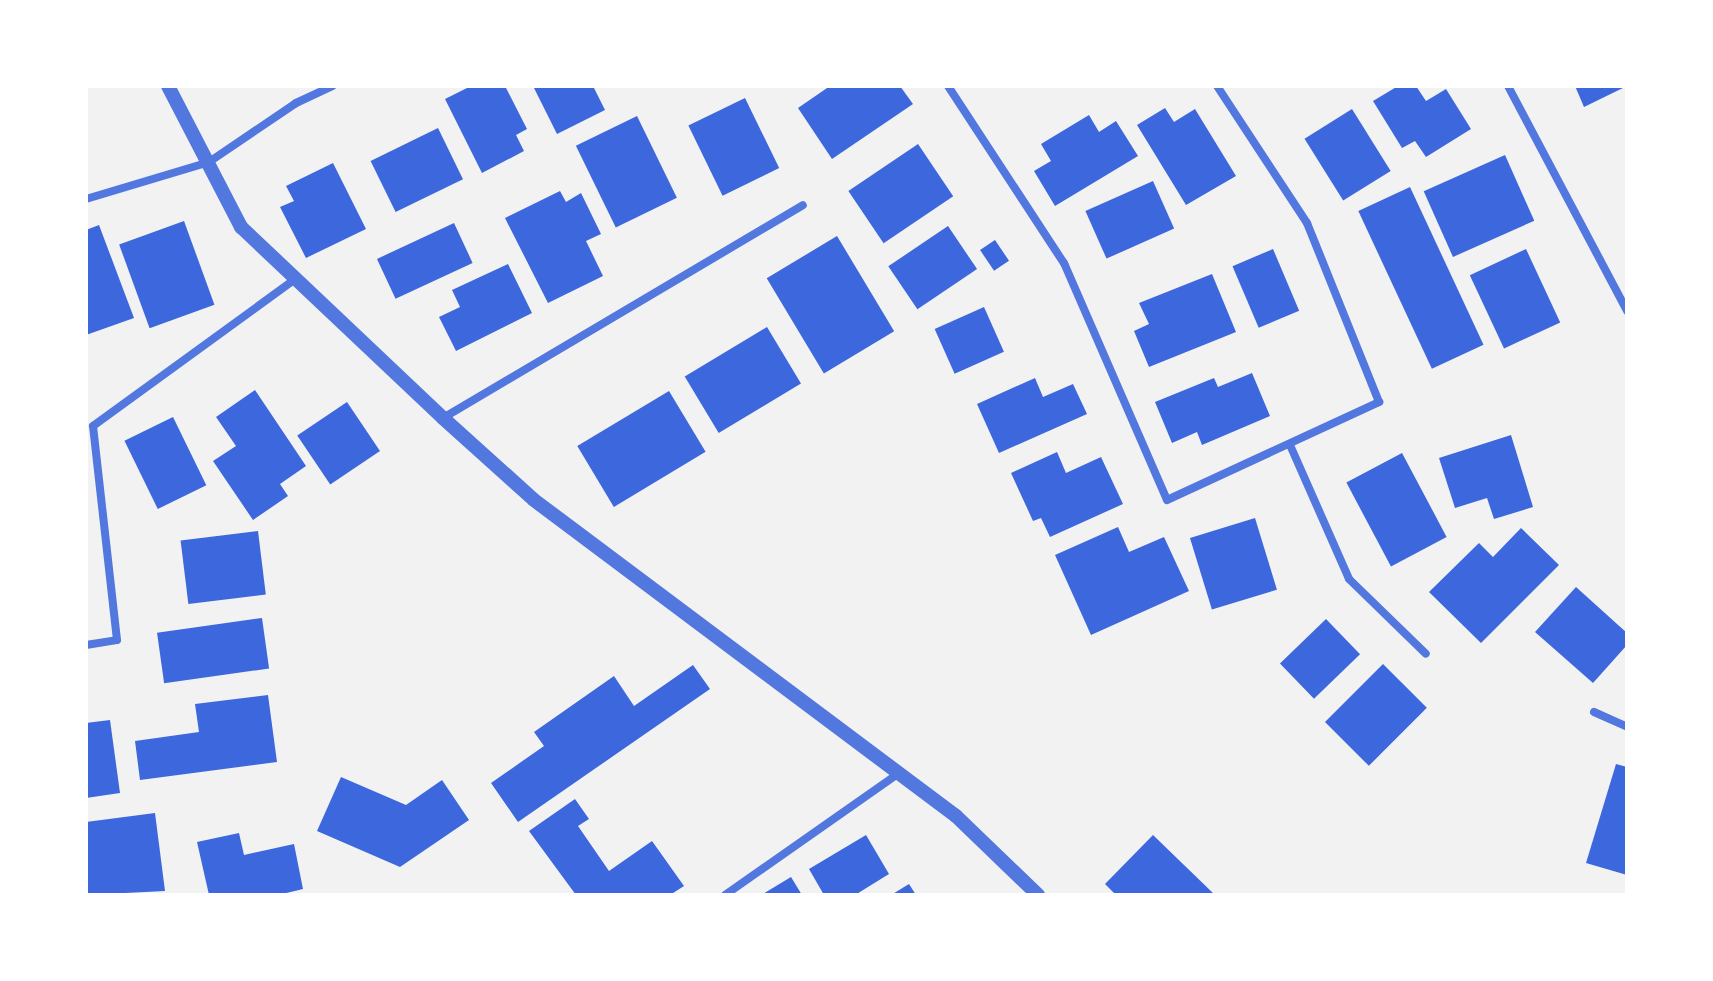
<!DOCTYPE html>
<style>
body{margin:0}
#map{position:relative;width:1713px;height:981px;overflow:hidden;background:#f2f2f2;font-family:"Exo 2",sans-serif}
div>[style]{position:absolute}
.building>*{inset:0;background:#3d67dc;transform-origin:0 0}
.minor>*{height:8px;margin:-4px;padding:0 4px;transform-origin:4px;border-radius:4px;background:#5277de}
.tertiary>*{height:14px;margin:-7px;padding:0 7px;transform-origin:7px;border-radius:7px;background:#5277de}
span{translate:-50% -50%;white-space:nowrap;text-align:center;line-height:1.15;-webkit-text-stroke:6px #fff;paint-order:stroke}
.frame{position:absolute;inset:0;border:88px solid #fff;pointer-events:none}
</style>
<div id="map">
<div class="building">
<i style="clip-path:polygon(471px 86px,505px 86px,527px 129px,516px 135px,524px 151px,482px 173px,445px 99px)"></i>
<i style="clip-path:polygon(533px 86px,593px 86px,605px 110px,557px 134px)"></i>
<i style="clip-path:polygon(830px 86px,900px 86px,913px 104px,832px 159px,798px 108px)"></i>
<i style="clip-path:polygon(1398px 86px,1416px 86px,1426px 101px,1446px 89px,1471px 129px,1426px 157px,1415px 141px,1402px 148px,1373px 101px)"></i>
<i style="clip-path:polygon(1575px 86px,1627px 86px,1584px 107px)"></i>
<i style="left:745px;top:98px;width:78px;height:63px;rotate:64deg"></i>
<i style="clip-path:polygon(1165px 108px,1174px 122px,1195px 109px,1236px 176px,1186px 205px,1137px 125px)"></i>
<i style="left:1352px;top:109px;width:73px;height:56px;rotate:58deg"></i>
<i style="clip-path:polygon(1089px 115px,1099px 132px,1116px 121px,1138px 156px,1055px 206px,1034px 171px,1051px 161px,1041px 144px)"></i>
<i style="left:637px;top:116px;width:91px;height:68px;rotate:64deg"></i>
<i style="left:438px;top:128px;width:57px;height:75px;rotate:64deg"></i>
<i style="left:918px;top:144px;width:63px;height:84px;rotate:56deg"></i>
<i style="left:1505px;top:155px;width:72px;height:89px;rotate:66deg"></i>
<i style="clip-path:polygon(333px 163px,366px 229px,306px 258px,280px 207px,294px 201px,286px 186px)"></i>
<i style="left:1153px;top:181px;width:52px;height:74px;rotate:66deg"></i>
<i style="left:1410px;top:187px;width:174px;height:57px;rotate:65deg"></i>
<i style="clip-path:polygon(560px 191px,566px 202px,581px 193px,601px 234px,586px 241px,603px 276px,548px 303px,505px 218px)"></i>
<i style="left:184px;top:221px;width:89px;height:69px;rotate:70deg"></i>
<i style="left:454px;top:223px;width:44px;height:85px;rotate:65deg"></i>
<i style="clip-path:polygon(99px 225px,134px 318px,86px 335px,86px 230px)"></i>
<i style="left:948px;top:226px;width:52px;height:72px;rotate:56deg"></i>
<i style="left:837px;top:236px;width:111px;height:82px;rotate:59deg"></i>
<i style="left:995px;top:240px;width:25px;height:18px;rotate:56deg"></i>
<i style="left:1273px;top:249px;width:67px;height:44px;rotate:67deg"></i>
<i style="left:1526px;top:249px;width:81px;height:62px;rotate:65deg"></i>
<i style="clip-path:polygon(508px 264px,532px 313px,456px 351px,439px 317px,460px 307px,452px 290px)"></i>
<i style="clip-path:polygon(1212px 274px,1236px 332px,1149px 367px,1134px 331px,1149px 324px,1139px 303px)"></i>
<i style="left:984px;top:307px;width:49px;height:54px;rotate:66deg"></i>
<i style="left:767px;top:327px;width:66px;height:96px;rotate:59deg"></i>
<i style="clip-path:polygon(1252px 373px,1270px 416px,1202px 445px,1197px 432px,1172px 443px,1155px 402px,1214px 378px,1218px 387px)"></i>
<i style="clip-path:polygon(1035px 378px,1043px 397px,1073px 384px,1087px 414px,999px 453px,977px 404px)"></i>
<i style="clip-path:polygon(255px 390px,306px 466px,280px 484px,288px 496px,253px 520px,213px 461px,236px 446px,216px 417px)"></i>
<i style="left:669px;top:391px;width:71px;height:107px;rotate:59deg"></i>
<i style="left:347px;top:402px;width:59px;height:60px;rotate:56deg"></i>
<i style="left:173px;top:417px;width:76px;height:54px;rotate:64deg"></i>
<i style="clip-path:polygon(1511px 435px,1533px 507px,1494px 519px,1487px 498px,1455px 508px,1439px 458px)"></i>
<i style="clip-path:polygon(1057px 452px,1066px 473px,1101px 457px,1123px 504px,1050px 537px,1041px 518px,1033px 521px,1011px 473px)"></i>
<i style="left:1402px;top:453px;width:95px;height:63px;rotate:62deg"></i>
<i style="left:1255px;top:518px;width:75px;height:68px;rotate:73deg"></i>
<i style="clip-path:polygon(1118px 527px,1129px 552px,1164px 537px,1189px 591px,1091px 635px,1055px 555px)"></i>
<i style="clip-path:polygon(1521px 528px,1559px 565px,1481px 643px,1429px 592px,1479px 543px,1493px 557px)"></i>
<i style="left:258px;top:531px;width:64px;height:78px;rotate:83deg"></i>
<i style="clip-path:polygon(1576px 587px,1627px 633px,1627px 645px,1593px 683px,1535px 632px)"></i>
<i style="left:262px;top:618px;width:51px;height:106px;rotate:82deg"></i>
<i style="left:1326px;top:619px;width:49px;height:64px;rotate:46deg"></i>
<i style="left:1383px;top:664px;width:62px;height:82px;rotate:45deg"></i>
<i style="clip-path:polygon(693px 665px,710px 689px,518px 822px,491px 783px,544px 746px,534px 732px,614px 676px,634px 706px)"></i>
<i style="clip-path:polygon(268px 695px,277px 762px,140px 780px,135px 741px,199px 732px,195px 704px)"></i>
<i style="clip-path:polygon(110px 720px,120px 793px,86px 798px,86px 723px)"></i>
<i style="clip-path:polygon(1616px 764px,1627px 767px,1627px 875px,1586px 863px)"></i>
<i style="clip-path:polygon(341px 777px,406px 805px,442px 780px,469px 820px,400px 867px,317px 831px)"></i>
<i style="clip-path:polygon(575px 799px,589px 819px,578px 826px,609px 871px,652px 841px,684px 886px,670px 895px,576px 895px,529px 831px)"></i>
<i style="clip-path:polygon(155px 813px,165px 891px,86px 895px,86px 822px)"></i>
<i style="clip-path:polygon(239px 833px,244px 855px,294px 844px,303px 889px,278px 895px,209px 895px,197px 842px)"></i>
<i style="clip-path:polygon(866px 835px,889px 874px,855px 895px,824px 895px,809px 869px)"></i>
<i style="clip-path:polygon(1153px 835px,1215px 895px,1116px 895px,1105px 884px)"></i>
<i style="clip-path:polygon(791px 877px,802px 895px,761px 895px)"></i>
<i style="clip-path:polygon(909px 884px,916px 895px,891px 895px)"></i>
</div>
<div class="minor">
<i style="left:948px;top:86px;width:212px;rotate:56.8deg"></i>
<i style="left:1064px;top:263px;width:258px;rotate:66.5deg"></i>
<i style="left:1167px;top:500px;width:234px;rotate:-24.8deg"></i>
<i style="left:1379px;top:402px;width:193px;rotate:-111.9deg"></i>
<i style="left:1307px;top:223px;width:164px;rotate:-123.3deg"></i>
<i style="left:1508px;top:86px;width:255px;rotate:62.1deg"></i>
<i style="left:86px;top:199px;width:128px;rotate:-16.7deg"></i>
<i style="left:209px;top:162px;width:105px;rotate:-34.1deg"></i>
<i style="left:296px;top:103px;width:40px;rotate:-25deg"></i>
<i style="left:443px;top:418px;width:418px;rotate:-30.6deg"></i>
<i style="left:1290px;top:445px;width:146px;rotate:66.2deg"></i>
<i style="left:1349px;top:579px;width:107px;rotate:44.2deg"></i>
<i style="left:86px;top:645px;width:31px;rotate:-9deg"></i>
<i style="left:117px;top:640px;width:215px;rotate:-96.4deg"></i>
<i style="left:93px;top:426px;width:250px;rotate:-36deg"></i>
<i style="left:1594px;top:712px;width:36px;rotate:24deg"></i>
<i style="left:725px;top:895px;width:213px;rotate:-35deg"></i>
</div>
<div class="tertiary">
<i style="left:168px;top:86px;width:159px;rotate:62.6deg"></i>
<i style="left:241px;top:227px;width:278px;rotate:43.4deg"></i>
<i style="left:443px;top:418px;width:122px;rotate:42deg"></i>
<i style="left:534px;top:500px;width:527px;rotate:36.83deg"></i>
<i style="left:956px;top:816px;width:114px;rotate:43.9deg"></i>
</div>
<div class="frame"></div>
</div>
